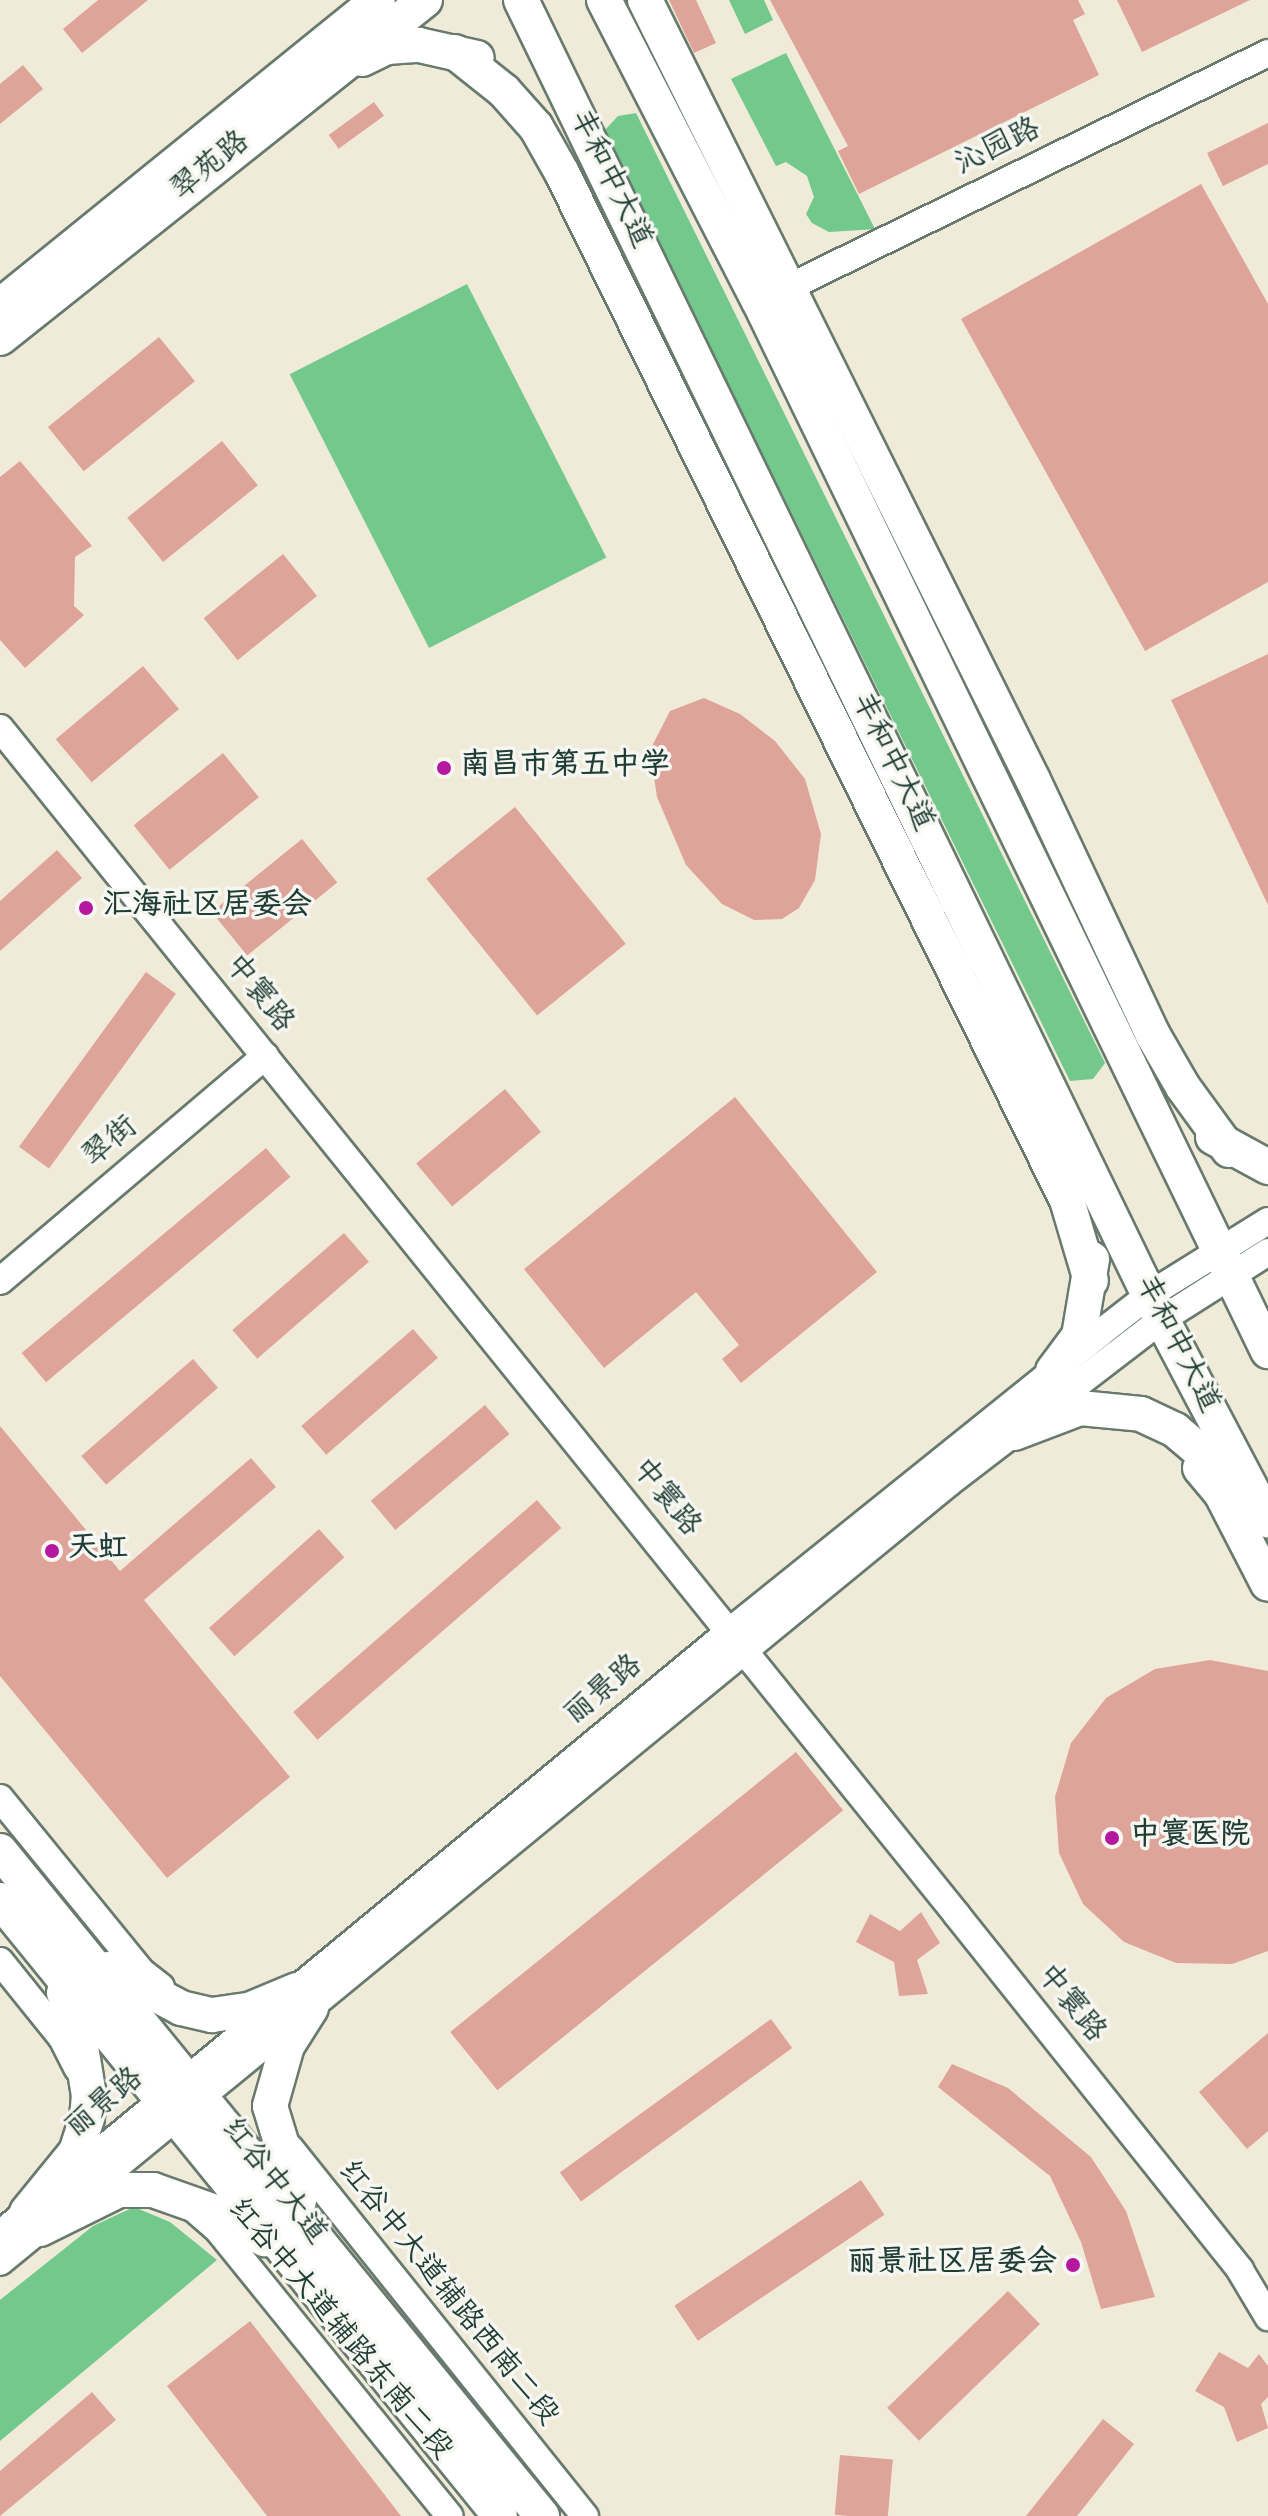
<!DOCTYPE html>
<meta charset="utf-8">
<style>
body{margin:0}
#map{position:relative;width:1268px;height:2516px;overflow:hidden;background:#efebd8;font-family:Dekko,"LXGW WenKai TC",sans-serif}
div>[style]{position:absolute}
.green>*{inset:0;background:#73c88c;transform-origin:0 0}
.building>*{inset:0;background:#dea49a;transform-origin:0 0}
.roads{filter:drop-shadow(2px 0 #687a6d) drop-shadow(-2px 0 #687a6d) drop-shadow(0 2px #687a6d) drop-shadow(0 -2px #687a6d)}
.minor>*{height:26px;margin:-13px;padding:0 13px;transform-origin:13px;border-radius:13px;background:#fff}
.major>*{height:34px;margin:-17px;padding:0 17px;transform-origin:17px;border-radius:17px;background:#fff}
.dots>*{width:22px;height:22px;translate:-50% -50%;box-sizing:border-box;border:4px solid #f6f6f2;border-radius:50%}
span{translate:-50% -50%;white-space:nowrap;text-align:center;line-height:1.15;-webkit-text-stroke:7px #f6f6f2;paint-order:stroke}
.street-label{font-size:30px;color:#1f3d34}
.poi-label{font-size:30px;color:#1f3d34;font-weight:700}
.left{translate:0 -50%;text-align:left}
.right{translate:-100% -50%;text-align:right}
</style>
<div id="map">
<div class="green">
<i style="clip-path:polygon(729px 0,764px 0,773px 20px,745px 34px)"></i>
<i style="clip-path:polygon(786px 53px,875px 229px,876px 229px,829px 232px,812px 223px,806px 214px,814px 197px,807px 176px,786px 162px,776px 166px,731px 79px)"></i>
<i style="clip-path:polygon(636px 113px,1105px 1063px,1093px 1079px,1070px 1081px,604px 131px,618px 116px)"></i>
<i style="left:467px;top:284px;width:307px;height:199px;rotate:63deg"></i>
<i style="clip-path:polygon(134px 2207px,170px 2222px,217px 2260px,0 2441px,0 2300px,93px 2226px)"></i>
</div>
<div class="building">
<i style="clip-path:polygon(98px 0,148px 0,82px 53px,63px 29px)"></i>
<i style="clip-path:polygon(669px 0,696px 0,716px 43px,694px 53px)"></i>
<i style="clip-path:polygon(770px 0,1078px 0,1085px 14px,1073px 20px,1099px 75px,859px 194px,838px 151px,848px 146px)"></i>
<i style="clip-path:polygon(1117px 0,1250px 0,1142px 52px)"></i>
<i style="clip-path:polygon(23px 65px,43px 89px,0 124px,0 84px)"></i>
<i style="left:374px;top:102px;width:17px;height:56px;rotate:54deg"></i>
<i style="clip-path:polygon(1268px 123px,1268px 164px,1223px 186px,1207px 153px)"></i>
<i style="clip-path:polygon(1201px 184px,1268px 304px,1268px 582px,1145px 651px,961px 319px)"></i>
<i style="left:159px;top:337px;width:57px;height:143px;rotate:51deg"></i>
<i style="left:222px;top:441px;width:57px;height:122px;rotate:51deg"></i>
<i style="clip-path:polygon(20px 461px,92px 546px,75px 557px,74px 606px,84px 615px,25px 668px,0 640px,0 477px)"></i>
<i style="left:283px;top:554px;width:54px;height:102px;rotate:51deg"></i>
<i style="clip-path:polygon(1268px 654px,1268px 905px,1171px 700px)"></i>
<i style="left:143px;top:666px;width:56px;height:114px;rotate:50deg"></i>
<i style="clip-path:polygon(704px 698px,740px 714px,775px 741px,805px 779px,821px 834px,815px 880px,799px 908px,782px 919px,754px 920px,722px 904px,686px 865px,657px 797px,650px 750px,670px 711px)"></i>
<i style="left:223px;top:753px;width:57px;height:115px;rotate:51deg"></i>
<i style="left:515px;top:807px;width:176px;height:114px;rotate:51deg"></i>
<i style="left:302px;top:839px;width:56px;height:116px;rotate:51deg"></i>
<i style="clip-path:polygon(57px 850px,82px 878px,0 951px,0 901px)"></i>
<i style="left:146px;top:972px;width:37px;height:216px;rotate:36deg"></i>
<i style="left:505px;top:1089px;width:56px;height:116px;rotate:50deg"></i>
<i style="clip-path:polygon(735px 1097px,877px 1272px,741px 1383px,722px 1359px,739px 1345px,696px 1292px,604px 1368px,524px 1269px)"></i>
<i style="left:266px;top:1148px;width:38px;height:319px;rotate:50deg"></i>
<i style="left:344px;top:1233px;width:38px;height:148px;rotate:49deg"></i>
<i style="left:413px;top:1329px;width:38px;height:148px;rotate:49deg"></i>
<i style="left:193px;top:1359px;width:38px;height:148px;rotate:49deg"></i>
<i style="left:485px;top:1405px;width:38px;height:149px;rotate:50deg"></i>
<i style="clip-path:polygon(0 1426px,120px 1571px,251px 1458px,276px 1487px,144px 1600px,290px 1777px,167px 1878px,0 1676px)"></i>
<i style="left:537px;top:1500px;width:37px;height:323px;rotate:49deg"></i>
<i style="left:319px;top:1529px;width:38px;height:148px;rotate:48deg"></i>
<i style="clip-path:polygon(1210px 1660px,1268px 1671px,1268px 1951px,1232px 1964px,1176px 1963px,1124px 1942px,1083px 1904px,1059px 1853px,1055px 1797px,1071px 1743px,1106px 1698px,1155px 1669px)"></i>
<i style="left:796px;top:1752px;width:75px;height:445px;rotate:51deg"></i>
<i style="clip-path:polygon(921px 1912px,940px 1943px,917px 1960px,928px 1994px,899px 1996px,894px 1962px,856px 1942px,870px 1914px,900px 1931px)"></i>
<i style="left:771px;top:2019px;width:36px;height:261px;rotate:54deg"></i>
<i style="clip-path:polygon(1268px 2033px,1268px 2131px,1247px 2149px,1199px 2092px)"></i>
<i style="clip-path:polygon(952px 2064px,1008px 2088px,1091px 2157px,1126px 2211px,1155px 2297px,1101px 2309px,1081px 2242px,1050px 2176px,938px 2087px)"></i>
<i style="left:861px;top:2180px;width:42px;height:225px;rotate:56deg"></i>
<i style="left:1008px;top:2291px;width:46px;height:168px;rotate:46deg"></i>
<i style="clip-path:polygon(250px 2321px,401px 2516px,267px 2516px,167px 2386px)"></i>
<i style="clip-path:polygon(1219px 2352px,1248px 2368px,1259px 2354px,1268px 2366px,1268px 2397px,1261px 2404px,1268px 2428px,1237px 2442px,1224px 2407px,1195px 2391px)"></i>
<i style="clip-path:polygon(92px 2392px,116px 2420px,0 2516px,0 2471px)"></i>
<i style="clip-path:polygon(1103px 2419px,1134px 2444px,1077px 2516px,1026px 2516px)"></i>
<i style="left:840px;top:2455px;width:53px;height:60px;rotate:5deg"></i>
</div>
<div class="roads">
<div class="minor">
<i style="left:773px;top:295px;width:551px;rotate:-26.05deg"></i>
<i style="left:0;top:728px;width:1525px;rotate:51.12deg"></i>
<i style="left:957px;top:1915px;width:454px;rotate:51.4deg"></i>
<i style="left:1240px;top:2270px;width:55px;rotate:59.2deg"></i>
<i style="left:0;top:1281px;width:348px;rotate:-40.3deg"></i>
<i style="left:0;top:1798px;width:225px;rotate:50.8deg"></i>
<i style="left:142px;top:1972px;width:24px;rotate:38deg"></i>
<i style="left:0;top:1961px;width:99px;rotate:51.2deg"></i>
<i style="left:62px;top:2038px;width:34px;rotate:63deg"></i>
<i style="left:290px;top:2148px;width:472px;rotate:51.3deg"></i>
<i style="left:194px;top:2209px;width:32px;rotate:41deg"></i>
<i style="left:218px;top:2230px;width:368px;rotate:51deg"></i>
<i style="left:0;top:2234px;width:947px;rotate:-39.56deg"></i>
<i style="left:730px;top:1631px;width:474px;rotate:-38.8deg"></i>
<i style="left:1099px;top:1334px;width:63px;rotate:-38deg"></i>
<i style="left:1149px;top:1295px;width:140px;rotate:-31.9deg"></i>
<i style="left:0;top:2262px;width:1229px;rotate:-39.39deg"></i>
<i style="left:950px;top:1482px;width:266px;rotate:-37.5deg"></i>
<i style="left:1161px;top:1320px;width:127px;rotate:-32.4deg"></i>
</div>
<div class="major">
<i style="left:521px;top:0;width:1439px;rotate:64.13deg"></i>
<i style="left:1149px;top:1295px;width:255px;rotate:62.2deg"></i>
<i style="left:604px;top:0;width:339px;rotate:62.8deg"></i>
<i style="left:759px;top:301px;width:1167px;rotate:64.14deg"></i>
<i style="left:645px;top:0;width:871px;rotate:63.55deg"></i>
<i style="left:1033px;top:780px;width:282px;rotate:64.8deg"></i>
<i style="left:1153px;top:1035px;width:60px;rotate:60deg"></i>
<i style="left:1183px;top:1087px;width:78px;rotate:53.9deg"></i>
<i style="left:455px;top:52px;width:63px;rotate:38.5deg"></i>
<i style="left:504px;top:91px;width:48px;rotate:48.4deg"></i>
<i style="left:536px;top:127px;width:53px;rotate:60.5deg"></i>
<i style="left:562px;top:173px;width:1144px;rotate:63.82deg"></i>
<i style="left:1067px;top:1200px;width:84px;rotate:73.5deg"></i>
<i style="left:362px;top:59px;width:28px;rotate:-26deg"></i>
<i style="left:387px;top:47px;width:32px;rotate:-4deg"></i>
<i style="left:419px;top:45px;width:59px;rotate:12.6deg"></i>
<i style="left:0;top:306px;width:486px;rotate:-39deg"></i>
<i style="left:0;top:338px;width:543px;rotate:-38.5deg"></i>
<i style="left:1213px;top:1137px;width:63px;rotate:28.6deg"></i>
<i style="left:1053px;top:1371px;width:44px;rotate:-53.4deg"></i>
<i style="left:1079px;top:1336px;width:78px;rotate:-80.4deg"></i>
<i style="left:1014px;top:1433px;width:71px;rotate:-20.7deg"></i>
<i style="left:1080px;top:1408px;width:61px;rotate:5.6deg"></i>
<i style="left:1141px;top:1414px;width:38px;rotate:25deg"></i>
<i style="left:1175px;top:1430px;width:85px;rotate:40.2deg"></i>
<i style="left:1200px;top:1468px;width:33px;rotate:50deg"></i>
<i style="left:1221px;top:1493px;width:102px;rotate:62.7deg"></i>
<i style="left:0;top:1851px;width:858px;rotate:50.82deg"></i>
<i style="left:0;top:1900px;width:793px;rotate:50.93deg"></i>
<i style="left:108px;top:1969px;width:83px;rotate:28.1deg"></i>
<i style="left:181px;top:2008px;width:32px;rotate:13deg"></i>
<i style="left:212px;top:2015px;width:37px;rotate:-8deg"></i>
<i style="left:249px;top:2010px;width:52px;rotate:-22.6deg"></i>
<i style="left:299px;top:2201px;width:99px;rotate:-107deg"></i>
<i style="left:270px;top:2106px;width:62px;rotate:-74.2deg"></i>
<i style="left:287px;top:2046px;width:45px;rotate:-57.7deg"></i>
<i style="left:27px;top:2212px;width:77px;rotate:-50.8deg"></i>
<i style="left:76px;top:2152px;width:36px;rotate:-72deg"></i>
<i style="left:87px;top:2118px;width:22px;rotate:-85deg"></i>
<i style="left:89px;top:2096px;width:75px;rotate:-99.2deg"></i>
<i style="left:77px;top:2022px;width:32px;rotate:-114deg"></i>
<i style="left:40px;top:2229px;width:88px;rotate:-26.3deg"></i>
<i style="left:119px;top:2190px;width:34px"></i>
<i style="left:153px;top:2190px;width:75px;rotate:19.4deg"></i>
<i style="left:224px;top:2215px;width:47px;rotate:31deg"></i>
</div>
</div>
<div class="dots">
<i style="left:444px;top:768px;background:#b5179e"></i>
<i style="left:86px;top:908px;background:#b5179e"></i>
<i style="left:52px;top:1551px;background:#b5179e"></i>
<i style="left:1112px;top:1838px;background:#b5179e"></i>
<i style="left:1073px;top:2265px;background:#b5179e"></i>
</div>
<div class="street-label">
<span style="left:999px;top:149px;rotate:-26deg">沁园路</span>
<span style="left:212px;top:168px;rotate:-39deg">翠苑路</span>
<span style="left:608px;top:180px;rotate:64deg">丰和中大道</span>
<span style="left:890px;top:763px;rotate:64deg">丰和中大道</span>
<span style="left:257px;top:995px;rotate:51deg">中寰路</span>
<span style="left:112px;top:1144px;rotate:-40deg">翠街</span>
<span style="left:1175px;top:1345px;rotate:63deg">丰和中大道</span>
<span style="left:664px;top:1499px;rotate:51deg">中寰路</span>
<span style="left:605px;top:1692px;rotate:-40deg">丽景路</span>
<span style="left:1069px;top:2005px;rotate:51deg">中寰路</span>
<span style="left:106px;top:2105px;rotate:-40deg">丽景路</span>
<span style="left:272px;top:2183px;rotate:52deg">红谷中大道</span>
<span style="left:446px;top:2295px;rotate:51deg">红谷中大道辅路西南二段</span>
<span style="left:338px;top:2331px;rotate:50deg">红谷中大道辅路东南二段</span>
</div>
<div class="poi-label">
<span class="left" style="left:460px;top:768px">南昌市第五中学</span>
<span class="left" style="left:102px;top:908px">汇海社区居委会</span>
<span class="left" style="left:68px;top:1551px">天虹</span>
<span class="left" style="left:1130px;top:1838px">中寰医院</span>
<span class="right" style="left:1057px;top:2265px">丽景社区居委会</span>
</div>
</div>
